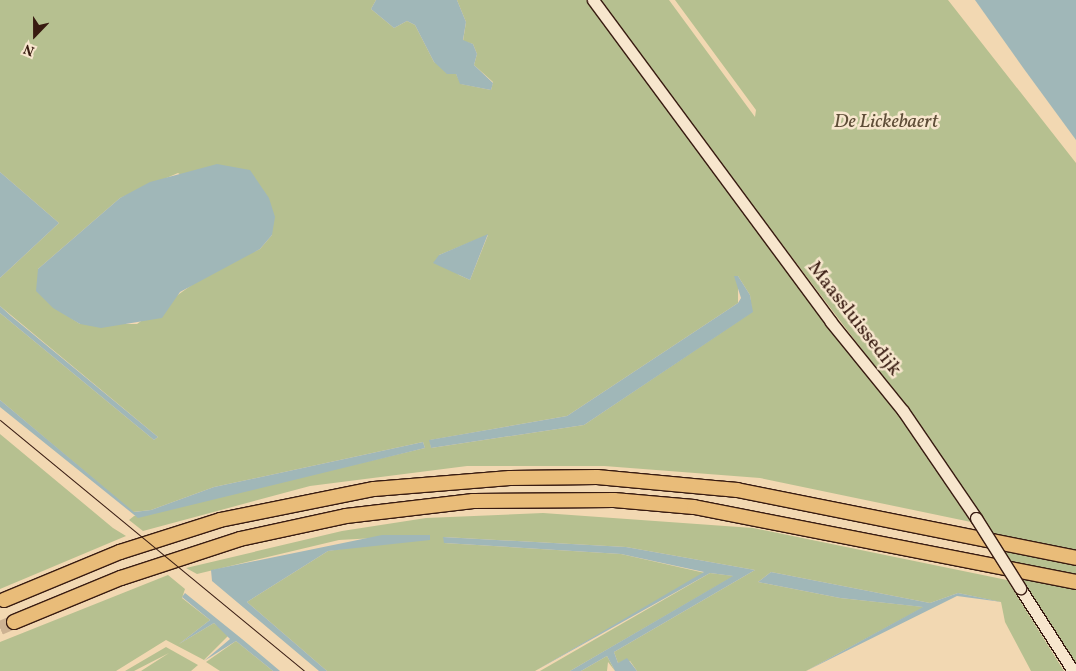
<!DOCTYPE html>
<style>
body{margin:0}
#map{position:relative;width:1076px;height:671px;overflow:hidden;background:#f2d8b2;font-family:Vollkorn,serif}
div>[style]{position:absolute}
.green>*{inset:0;background:#b6c090}
.water>*{inset:0;background:#a0b7b8}
.highway-tunnel>*{height:14px;margin-top:-7px;transform-origin:0;background:repeating-linear-gradient(90deg,#cdb292 0 14px,transparent 0 21px)}
.roads{filter:drop-shadow(1px 0 #381b11) drop-shadow(-1px 0 #381b11) drop-shadow(0 1px #381b11) drop-shadow(0 -1px #381b11)}
.secondary>*{height:11px;margin:-5.5px;padding:0 5.5px;transform-origin:5.5px;border-radius:5.5px;background:#f7e6cd}
.highway>*{height:14px;margin:-7px;padding:0 7px;transform-origin:7px;border-radius:7px;background:#e9bc79}
.tram>*{height:1px;margin:-0.5px;padding:0 0.5px;transform-origin:0.5px;border-radius:0.5px;background:#381b11}
.bridges{filter:drop-shadow(1px 0 #381b11) drop-shadow(-1px 0 #381b11) drop-shadow(0 1px #381b11) drop-shadow(0 -1px #381b11)}
.secondary-bridge>*{height:11px;margin:-5.5px;padding:0 5.5px;transform-origin:5.5px;border-radius:5.5px;background:#f7e6cd}
span{translate:-50% -50%;white-space:nowrap;text-align:center;line-height:1.15;-webkit-text-stroke:5px #f7e6cd;paint-order:stroke}
.park-label{font-size:20px;color:#5e4d37;font-style:italic}
.street-label{font-size:20px;color:#381b11}
.north{position:absolute;left:10px;top:10px;width:50px;height:50px;-webkit-text-stroke:4px #f7e6cd;paint-order:stroke;rotate:202deg;font-size:14px;font-weight:700;line-height:20px;text-align:center;color:#381b11}
.north::after{content:'';display:block;margin:auto;width:18px;height:22px;background:#381b11;clip-path:polygon(50% 0,100% 100%,50% 72%,0 100%)}
</style>
<div id="map">
<div class="green">
<i style="clip-path:polygon(evenodd,0 0,376px 0,371px 9px,394px 28px,407px 21px,415px 25px,434px 62px,456px 74px,461px 84px,491px 90px,493px 82px,474px 65px,477px 54px,473px 44px,463px 41px,466px 22px,457px 0,586px 0,894px 408px,971px 522px,760px 478px,604px 466px,467px 466px,310px 486px,143px 531px,129px 520px,134px 516px,425px 448px,423px 442px,214px 487px,151px 510px,133px 512px,0 400px,0 313px,154px 440px,158px 437px,0 306px,0 278px,59px 223px,0 172px,0 0,178px 173px,272px 235px,260px 249px,210px 272px,137px 324px,80px 324px,60px 311px,38px 269px,120px 198px,178px 173px,0 0,488px 235px,470px 280px,459px 275px,439px 255px,488px 235px,0 0,738px 276px,750px 295px,752px 312px,584px 425px,431px 448px,430px 440px,567px 416px,738px 303px,738px 276px)"></i>
<i style="clip-path:polygon(597px 0,669px 0,755px 117px,756px 110px,675px 0,948px 0,1076px 163px,1076px 667px,929px 438px)"></i>
<i style="clip-path:polygon(0 434px,113px 528px,126px 536px,0 589px)"></i>
<i style="clip-path:polygon(543px 513px,753px 528px,1007px 580px,1064px 671px,1031px 671px,1005px 622px,1001px 602px,958px 593px,930px 603px,771px 572px,758px 582px,840px 598px,924px 607px,806px 671px,637px 671px,630px 661px,618px 663px,614px 652px,755px 570px,626px 547px,444px 537px,444px 543px,621px 554px,705px 573px,535px 671px,327px 671px,247px 602px,328px 551px,430px 535px,339px 540px,197px 574px,186px 568px,342px 531px,426px 518px)"></i>
<i style="clip-path:polygon(710px 573px,734px 576px,570px 671px,540px 671px)"></i>
<i style="clip-path:polygon(168px 575px,185px 589px,182px 598px,210px 620px,179px 644px,214px 623px,229px 635px,204px 660px,166px 640px,116px 671px,0 671px,0 642px)"></i>
<i style="clip-path:polygon(236px 641px,273px 671px,220px 671px,206px 662px)"></i>
<i style="clip-path:polygon(166px 647px,198px 665px,191px 671px,141px 671px,169px 653px,134px 671px,125px 671px)"></i>
<i style="clip-path:polygon(607px 656px,615px 671px,608px 662px,607px 671px,581px 671px)"></i>
</div>
<div class="water">
<i style="clip-path:polygon(376px 0,457px 0,466px 22px,463px 40px,473px 44px,477px 54px,474px 65px,493px 83px,491px 90px,460px 84px,456px 74px,447px 74px,434px 62px,415px 25px,407px 21px,394px 28px,371px 9px)"></i>
<i style="clip-path:polygon(975px 0,1076px 0,1076px 140px,1024px 69px)"></i>
<i style="clip-path:polygon(217px 164px,250px 170px,269px 198px,275px 217px,272px 235px,260px 249px,180px 292px,162px 318px,101px 328px,80px 324px,53px 308px,36px 291px,38px 269px,120px 198px,150px 182px)"></i>
<i style="clip-path:polygon(0 172px,59px 223px,0 278px)"></i>
<i style="clip-path:polygon(488px 234px,470px 280px,433px 263px,439px 255px)"></i>
<i style="clip-path:polygon(734px 276px,738px 276px,750px 295px,753px 312px,584px 425px,431px 448px,429px 440px,567px 416px,738px 303px,741px 298px)"></i>
<i style="clip-path:polygon(0 306px,11px 316px,158px 437px,154px 440px,0 313px)"></i>
<i style="clip-path:polygon(0 400px,134px 512px,151px 510px,214px 487px,423px 442px,425px 448px,138px 518px,0 407px)"></i>
<i style="clip-path:polygon(382px 535px,430px 535px,430px 540px,328px 551px,247px 602px,327px 671px,319px 671px,212px 581px,211px 570px)"></i>
<i style="clip-path:polygon(443px 537px,626px 547px,755px 570px,614px 652px,618px 663px,627px 658px,637px 671px,615px 671px,607px 656px,581px 671px,570px 671px,733px 576px,710px 573px,535px 671px,704px 572px,621px 554px,444px 543px)"></i>
<i style="clip-path:polygon(771px 572px,930px 603px,958px 593px,1002px 602px,957px 596px,806px 671px,923px 607px,840px 598px,758px 582px)"></i>
<i style="clip-path:polygon(185px 593px,242px 639px,280px 671px,273px 671px,236px 641px,204px 661px,230px 639px,214px 623px,179px 644px,210px 620px,182px 597px)"></i>
</div>
<div class="highway-tunnel">
<i style="left:0;top:628px;width:15px;rotate:-23deg"></i>
</div>
<div class="roads">
<div class="secondary">
<i style="left:593px;top:0;width:400px;rotate:53.5deg"></i>
<i style="left:831px;top:322px;width:114px;rotate:51deg"></i>
<i style="left:903px;top:411px;width:130px;rotate:55.7deg"></i>
<i style="left:1020px;top:588px;width:98px;rotate:57.4deg"></i>
</div>
<div class="highway">
<i style="left:4px;top:600px;width:126px;rotate:-22.5deg"></i>
<i style="left:120px;top:552px;width:105px;rotate:-17.7deg"></i>
<i style="left:220px;top:520px;width:157px;rotate:-11.4deg"></i>
<i style="left:374px;top:489px;width:136px;rotate:-4.6deg"></i>
<i style="left:510px;top:478px;width:87px;rotate:-0.7deg"></i>
<i style="left:597px;top:477px;width:141px;rotate:5.3deg"></i>
<i style="left:737px;top:490px;width:346px;rotate:11.3deg"></i>
<i style="left:14px;top:622px;width:116px;rotate:-22.4deg"></i>
<i style="left:121px;top:578px;width:125px;rotate:-18.1deg"></i>
<i style="left:240px;top:539px;width:108px;rotate:-12.2deg"></i>
<i style="left:346px;top:516px;width:128px;rotate:-6.7deg"></i>
<i style="left:473px;top:501px;width:141px;rotate:-0.4deg"></i>
<i style="left:614px;top:500px;width:80px;rotate:5deg"></i>
<i style="left:694px;top:507px;width:389px;rotate:11.1deg"></i>
</div>
</div>
<div class="tram">
<i style="left:0;top:420px;width:394px;rotate:39.5deg"></i>
</div>
<div class="bridges">
<div class="secondary-bridge">
<i style="left:976px;top:518px;width:83px;rotate:57.8deg"></i>
</div>
</div>
<div class="park-label">
<span style="left:886px;top:122px">De Lickebaert</span>
</div>
<div class="street-label">
<span style="left:854px;top:319px;rotate:52deg">Maassluissedijk</span>
</div>
<div class="north">N</div>
</div>
